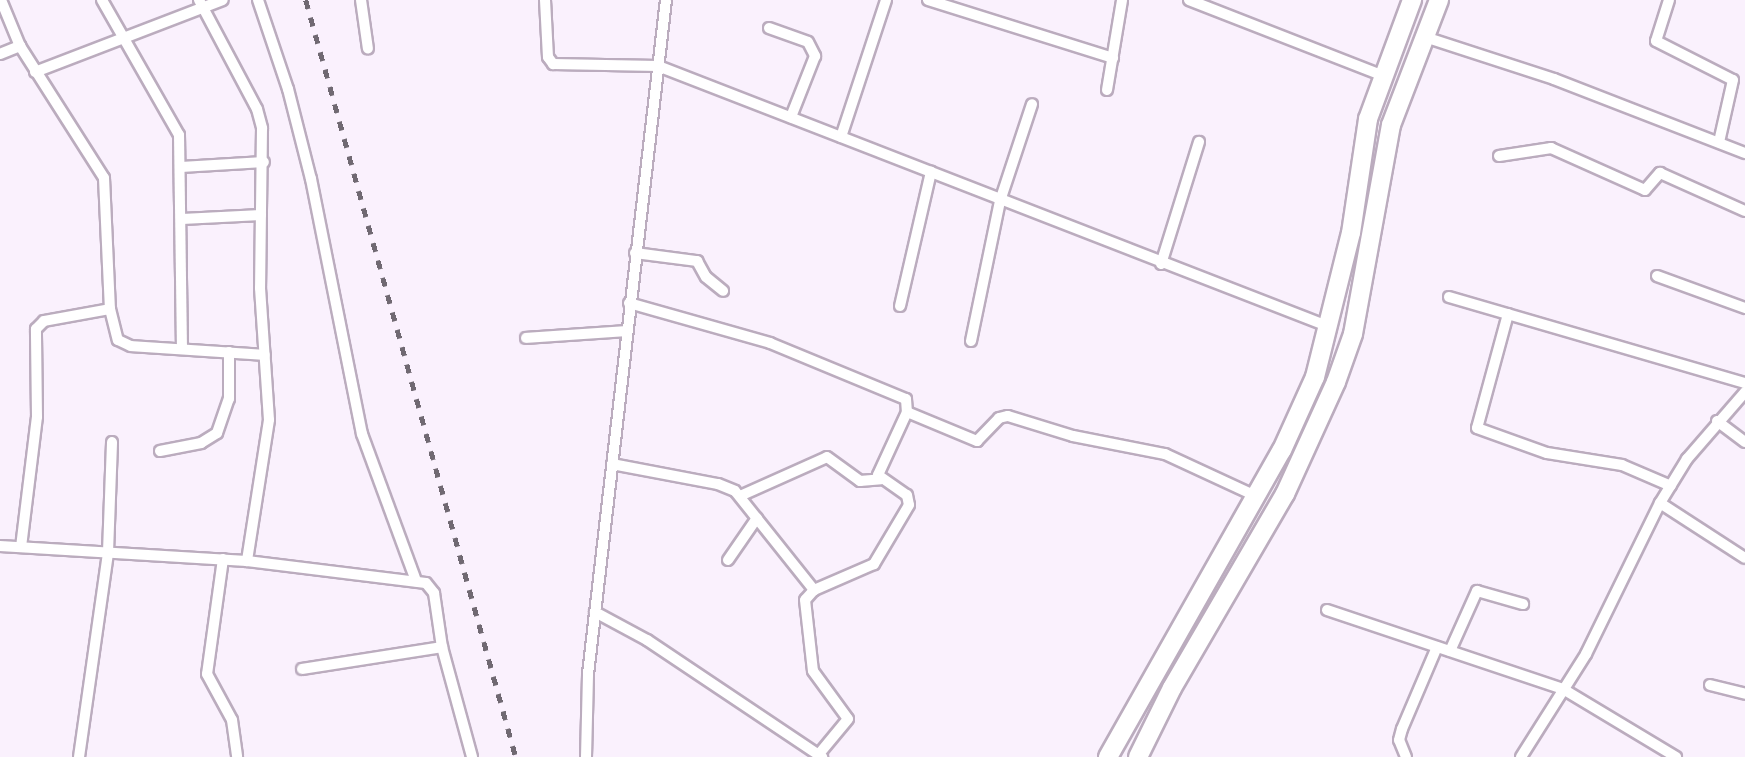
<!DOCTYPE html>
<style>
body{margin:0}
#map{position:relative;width:1745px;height:757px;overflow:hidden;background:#faf1fd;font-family:"Open Sans",sans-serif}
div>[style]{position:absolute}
.roads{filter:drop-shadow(2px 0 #bbacbe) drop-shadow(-2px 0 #bbacbe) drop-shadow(0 2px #bbacbe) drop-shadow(0 -2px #bbacbe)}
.minor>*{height:10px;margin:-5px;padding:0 5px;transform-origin:5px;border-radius:5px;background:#fff}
.primary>*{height:18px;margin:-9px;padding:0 9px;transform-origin:9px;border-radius:9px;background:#fff}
.rail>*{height:4.5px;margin-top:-2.25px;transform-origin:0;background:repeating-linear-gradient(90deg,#706972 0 9px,transparent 0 18px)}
span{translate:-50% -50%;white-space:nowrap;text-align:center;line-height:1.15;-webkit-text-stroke:5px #fff;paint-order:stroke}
</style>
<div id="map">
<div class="roads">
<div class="minor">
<i style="left:1px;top:0;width:50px;rotate:67.6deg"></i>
<i style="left:20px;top:46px;width:156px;rotate:57.5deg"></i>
<i style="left:104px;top:178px;width:131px;rotate:87.4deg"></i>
<i style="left:110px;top:309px;width:32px;rotate:76deg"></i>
<i style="left:118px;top:340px;width:14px;rotate:25deg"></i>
<i style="left:131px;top:346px;width:134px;rotate:3.8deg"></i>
<i style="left:102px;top:0;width:155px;rotate:60.3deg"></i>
<i style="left:179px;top:135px;width:212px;rotate:89.2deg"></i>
<i style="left:199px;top:0;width:123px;rotate:62deg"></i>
<i style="left:257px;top:109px;width:20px;rotate:75deg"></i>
<i style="left:262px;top:128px;width:160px;rotate:90.7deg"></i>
<i style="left:260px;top:288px;width:132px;rotate:86.1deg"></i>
<i style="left:269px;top:420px;width:143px;rotate:98.9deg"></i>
<i style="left:258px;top:0;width:94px;rotate:71.4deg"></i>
<i style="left:288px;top:89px;width:93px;rotate:75.7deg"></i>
<i style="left:311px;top:179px;width:260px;rotate:78.7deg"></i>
<i style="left:362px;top:434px;width:157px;rotate:69.8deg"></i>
<i style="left:361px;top:0;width:49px;rotate:81.9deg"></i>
<i style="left:545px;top:0;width:57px;rotate:87deg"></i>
<i style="left:548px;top:57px;width:9px;rotate:54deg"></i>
<i style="left:553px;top:64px;width:105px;rotate:1.1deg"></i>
<i style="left:658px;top:66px;width:721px;rotate:21.23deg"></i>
<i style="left:928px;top:0;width:194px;rotate:17.4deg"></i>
<i style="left:1189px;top:0;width:206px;rotate:21.3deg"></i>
<i style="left:1669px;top:0;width:43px;rotate:107.6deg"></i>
<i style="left:1656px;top:41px;width:86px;rotate:26.9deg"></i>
<i style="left:1733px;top:80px;width:64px;rotate:102.7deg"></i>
<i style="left:769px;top:28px;width:41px;rotate:19.7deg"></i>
<i style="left:808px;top:42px;width:16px;rotate:63deg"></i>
<i style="left:815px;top:56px;width:66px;rotate:111.5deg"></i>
<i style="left:1422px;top:36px;width:139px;rotate:18deg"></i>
<i style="left:1554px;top:79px;width:205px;rotate:21.2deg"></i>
<i style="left:0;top:54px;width:22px;rotate:-22deg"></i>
<i style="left:35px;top:72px;width:201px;rotate:-21deg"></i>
<i style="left:1107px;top:90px;width:91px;rotate:-80.5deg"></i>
<i style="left:841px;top:137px;width:144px;rotate:-71.8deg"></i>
<i style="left:1499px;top:156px;width:53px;rotate:-8.7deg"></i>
<i style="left:1551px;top:148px;width:103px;rotate:24.1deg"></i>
<i style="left:1645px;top:190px;width:23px;rotate:-49deg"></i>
<i style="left:1660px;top:173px;width:93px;rotate:24.1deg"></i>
<i style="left:181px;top:167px;width:83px;rotate:-3.4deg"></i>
<i style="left:182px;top:219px;width:79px;rotate:-2.9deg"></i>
<i style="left:635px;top:253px;width:63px;rotate:7.4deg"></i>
<i style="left:697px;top:261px;width:18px;rotate:61deg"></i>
<i style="left:706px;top:277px;width:22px;rotate:39deg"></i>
<i style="left:1161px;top:264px;width:128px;rotate:-72.7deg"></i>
<i style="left:1657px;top:276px;width:94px;rotate:20deg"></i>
<i style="left:1449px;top:297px;width:308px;rotate:16.2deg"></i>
<i style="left:629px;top:303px;width:147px;rotate:15.8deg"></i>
<i style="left:770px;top:343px;width:147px;rotate:22.4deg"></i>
<i style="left:906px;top:399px;width:13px;rotate:86deg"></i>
<i style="left:907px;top:412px;width:69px;rotate:114.7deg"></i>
<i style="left:878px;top:475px;width:35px;rotate:35deg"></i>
<i style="left:907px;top:495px;width:10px;rotate:79deg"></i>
<i style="left:909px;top:505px;width:69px;rotate:120.7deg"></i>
<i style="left:874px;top:564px;width:65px;rotate:156.6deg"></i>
<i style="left:814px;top:590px;width:13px;rotate:132deg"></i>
<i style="left:805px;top:600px;width:71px;rotate:83.6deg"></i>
<i style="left:813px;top:671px;width:59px;rotate:53.9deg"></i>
<i style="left:848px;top:719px;width:45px;rotate:129.6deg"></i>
<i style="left:900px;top:306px;width:138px;rotate:-77deg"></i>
<i style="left:1508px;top:314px;width:118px;rotate:105.2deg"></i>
<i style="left:1477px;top:428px;width:74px;rotate:19.7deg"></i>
<i style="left:1547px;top:453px;width:76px;rotate:9.1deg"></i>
<i style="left:1622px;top:465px;width:53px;rotate:23.2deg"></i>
<i style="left:526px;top:338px;width:100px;rotate:-4deg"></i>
<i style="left:971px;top:341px;width:143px;rotate:-78.3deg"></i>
<i style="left:1000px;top:201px;width:102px;rotate:-71.7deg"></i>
<i style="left:907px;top:412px;width:76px;rotate:22.5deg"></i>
<i style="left:977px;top:441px;width:32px;rotate:-46deg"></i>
<i style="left:999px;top:418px;width:9px;rotate:-13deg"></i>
<i style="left:1008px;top:416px;width:68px;rotate:17.1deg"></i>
<i style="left:1073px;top:436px;width:94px;rotate:11.1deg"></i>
<i style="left:1165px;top:454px;width:100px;rotate:24.8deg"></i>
<i style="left:1717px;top:421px;width:35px;rotate:37deg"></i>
<i style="left:160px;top:451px;width:42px;rotate:-11deg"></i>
<i style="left:201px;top:443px;width:19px;rotate:-32deg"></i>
<i style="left:217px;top:433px;width:36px;rotate:-71deg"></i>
<i style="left:229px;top:399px;width:47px;rotate:-90deg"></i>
<i style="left:612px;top:464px;width:108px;rotate:10.7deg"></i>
<i style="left:718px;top:484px;width:18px;rotate:22deg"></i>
<i style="left:735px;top:491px;width:127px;rotate:51.4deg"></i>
<i style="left:740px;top:496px;width:95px;rotate:-24.1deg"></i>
<i style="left:827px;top:457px;width:41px;rotate:36deg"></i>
<i style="left:860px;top:481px;width:21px;rotate:-5deg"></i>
<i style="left:1660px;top:503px;width:101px;rotate:32.9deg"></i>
<i style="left:0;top:546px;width:247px;rotate:3.5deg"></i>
<i style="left:247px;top:561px;width:180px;rotate:7deg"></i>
<i style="left:426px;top:583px;width:13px;rotate:51deg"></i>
<i style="left:434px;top:593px;width:55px;rotate:81.6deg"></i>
<i style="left:442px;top:647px;width:114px;rotate:74.7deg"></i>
<i style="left:21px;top:547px;width:131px;rotate:-83deg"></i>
<i style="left:37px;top:417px;width:88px;rotate:-90.7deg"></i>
<i style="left:36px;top:329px;width:11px;rotate:-45deg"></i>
<i style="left:44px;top:321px;width:67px;rotate:-10.3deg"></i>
<i style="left:223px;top:559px;width:116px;rotate:97.9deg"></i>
<i style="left:207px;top:674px;width:52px;rotate:61.5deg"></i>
<i style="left:232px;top:720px;width:37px;rotate:82deg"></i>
<i style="left:728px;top:560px;width:51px;rotate:-55.4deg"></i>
<i style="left:1327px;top:610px;width:249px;rotate:18.5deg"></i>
<i style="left:1563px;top:689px;width:132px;rotate:31deg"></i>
<i style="left:595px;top:612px;width:59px;rotate:28.3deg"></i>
<i style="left:647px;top:640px;width:211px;rotate:33.8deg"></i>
<i style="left:1450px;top:651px;width:66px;rotate:-65.8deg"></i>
<i style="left:1477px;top:591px;width:48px;rotate:15.8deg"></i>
<i style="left:302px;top:669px;width:142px;rotate:-8.9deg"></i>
<i style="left:1710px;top:685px;width:36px;rotate:14deg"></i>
<i style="left:79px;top:757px;width:207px;rotate:-81.9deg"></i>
<i style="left:108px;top:552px;width:110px;rotate:-87.9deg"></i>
<i style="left:586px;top:757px;width:83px;rotate:-88.6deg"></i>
<i style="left:588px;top:674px;width:678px;rotate:-83.4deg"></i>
<i style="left:1406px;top:757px;width:18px;rotate:-112deg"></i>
<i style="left:1399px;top:740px;width:11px;rotate:-75deg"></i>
<i style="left:1402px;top:729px;width:89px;rotate:-66.9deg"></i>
<i style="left:1521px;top:757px;width:122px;rotate:-57.7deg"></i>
<i style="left:1586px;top:654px;width:168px;rotate:-63.9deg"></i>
<i style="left:1660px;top:503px;width:52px;rotate:-58.5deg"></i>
<i style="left:1687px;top:459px;width:89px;rotate:-49.1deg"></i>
</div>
<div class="primary">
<i style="left:1108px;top:757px;width:353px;rotate:-60.5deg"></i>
<i style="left:1282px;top:450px;width:80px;rotate:-65.7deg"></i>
<i style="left:1315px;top:377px;width:148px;rotate:-76deg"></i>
<i style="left:1351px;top:233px;width:115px;rotate:-81.5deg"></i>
<i style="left:1368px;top:119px;width:127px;rotate:-69.7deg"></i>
<i style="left:1138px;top:757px;width:77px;rotate:-63.8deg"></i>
<i style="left:1172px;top:688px;width:225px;rotate:-59.8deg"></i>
<i style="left:1285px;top:494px;width:123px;rotate:-65.5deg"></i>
<i style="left:1336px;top:382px;width:51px;rotate:-70.5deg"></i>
<i style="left:1353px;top:334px;width:212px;rotate:-79.7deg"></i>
<i style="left:1391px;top:125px;width:134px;rotate:-69deg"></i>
</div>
</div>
<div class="rail">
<i style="left:306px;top:0;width:786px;rotate:74.5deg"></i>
</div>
</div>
